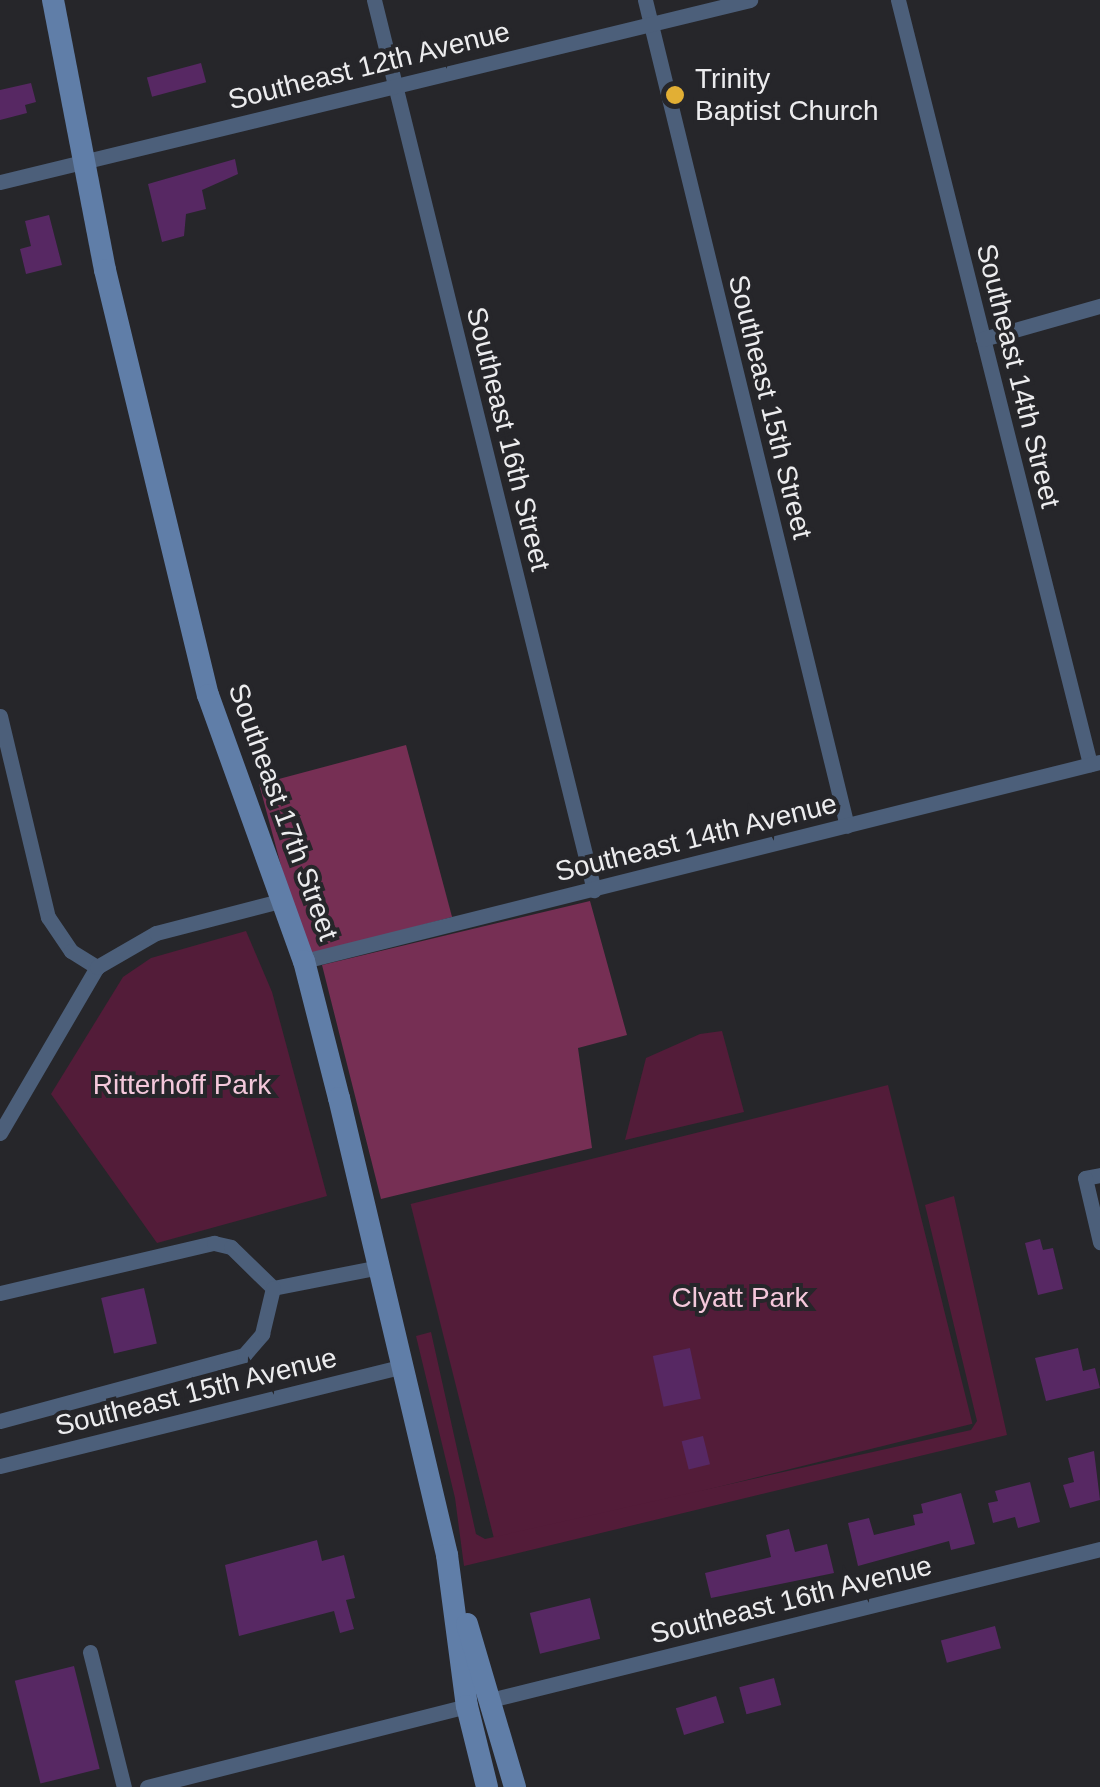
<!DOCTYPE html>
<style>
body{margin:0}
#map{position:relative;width:1100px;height:1787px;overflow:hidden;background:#26262a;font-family:Helvetica,sans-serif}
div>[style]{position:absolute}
.green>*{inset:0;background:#531c39;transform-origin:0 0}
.forest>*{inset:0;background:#762f54;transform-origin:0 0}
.building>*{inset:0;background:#572863;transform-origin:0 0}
.minor>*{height:15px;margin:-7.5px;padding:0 7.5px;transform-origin:7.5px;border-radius:7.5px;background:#4c5f7a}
.secondary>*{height:22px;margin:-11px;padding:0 11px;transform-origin:11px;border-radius:11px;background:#607ea8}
.dots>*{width:28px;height:28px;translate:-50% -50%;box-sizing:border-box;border:5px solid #26262a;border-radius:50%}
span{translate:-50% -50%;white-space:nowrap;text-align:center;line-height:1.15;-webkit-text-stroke:8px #26262a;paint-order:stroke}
.street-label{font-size:28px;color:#ececee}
.poi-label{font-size:28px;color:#ececee}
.left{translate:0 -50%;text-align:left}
.park-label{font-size:28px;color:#f4c8db}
</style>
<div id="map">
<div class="green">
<i style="clip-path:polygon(246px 931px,272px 992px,327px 1196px,157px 1243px,51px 1094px,123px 977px,151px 958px)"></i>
<i style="clip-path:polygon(722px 1031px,744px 1112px,625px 1140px,646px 1058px,700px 1034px)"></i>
<i style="left:888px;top:1085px;width:349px;height:492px;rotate:76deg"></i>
<i style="clip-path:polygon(954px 1196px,1007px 1435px,464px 1566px,455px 1498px,416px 1336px,431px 1332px,476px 1534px,485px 1539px,971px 1430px,977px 1421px,925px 1205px)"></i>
</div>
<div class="forest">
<i style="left:406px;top:745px;width:178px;height:152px;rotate:75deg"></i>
<i style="clip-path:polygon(590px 901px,627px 1035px,578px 1048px,592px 1148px,381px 1199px,322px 965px)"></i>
</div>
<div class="building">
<i style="left:201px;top:63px;width:20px;height:56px;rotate:75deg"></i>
<i style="clip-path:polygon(31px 83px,36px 102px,25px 105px,27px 113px,0 120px,0 90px)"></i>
<i style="clip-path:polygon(235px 159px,238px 174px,202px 190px,206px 209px,186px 214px,184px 236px,162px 242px,148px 184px)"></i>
<i style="clip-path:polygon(49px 215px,62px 265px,26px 274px,20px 249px,31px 246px,25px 221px)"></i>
<i style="clip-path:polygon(1040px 1239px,1043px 1250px,1053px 1248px,1063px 1289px,1038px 1295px,1025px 1243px)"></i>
<i style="left:144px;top:1288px;width:57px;height:44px;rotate:77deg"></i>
<i style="left:690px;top:1348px;width:52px;height:38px;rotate:78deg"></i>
<i style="clip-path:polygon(1078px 1348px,1083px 1371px,1095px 1368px,1100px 1388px,1046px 1401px,1035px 1358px)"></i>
<i style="left:703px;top:1436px;width:29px;height:22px;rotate:76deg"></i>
<i style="clip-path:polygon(1094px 1451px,1100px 1500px,1070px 1508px,1063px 1485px,1074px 1482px,1068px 1458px)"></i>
<i style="clip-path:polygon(1030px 1482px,1040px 1522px,1018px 1528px,1015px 1517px,993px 1523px,988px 1503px,998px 1501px,995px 1491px)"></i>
<i style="clip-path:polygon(961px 1493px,975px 1544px,951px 1550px,949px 1541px,858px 1566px,848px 1523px,869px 1518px,874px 1535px,915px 1525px,913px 1515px,923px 1513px,921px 1504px)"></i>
<i style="clip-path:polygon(789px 1529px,795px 1552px,827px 1544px,834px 1573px,711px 1598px,705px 1573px,771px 1557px,766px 1535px)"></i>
<i style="clip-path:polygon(317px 1540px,322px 1561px,344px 1555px,355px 1598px,346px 1600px,354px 1629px,340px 1633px,334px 1611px,239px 1636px,225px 1565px)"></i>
<i style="left:590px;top:1598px;width:42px;height:62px;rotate:76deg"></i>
<i style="left:995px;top:1626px;width:23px;height:56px;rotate:75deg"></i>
<i style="left:74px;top:1666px;width:106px;height:61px;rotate:76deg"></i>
<i style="left:774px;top:1678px;width:28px;height:36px;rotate:75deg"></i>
<i style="left:716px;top:1696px;width:28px;height:42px;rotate:73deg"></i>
</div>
<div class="minor">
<i style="left:374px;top:0;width:917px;rotate:76.12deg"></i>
<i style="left:645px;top:0;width:850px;rotate:76.26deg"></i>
<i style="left:898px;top:0;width:788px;rotate:75.89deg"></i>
<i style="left:0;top:182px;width:772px;rotate:-13.64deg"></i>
<i style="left:983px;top:339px;width:122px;rotate:-15.8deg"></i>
<i style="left:0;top:716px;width:207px;rotate:76.6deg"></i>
<i style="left:48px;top:917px;width:41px;rotate:55.9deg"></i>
<i style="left:71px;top:951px;width:31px;rotate:32deg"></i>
<i style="left:304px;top:961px;width:820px;rotate:-14.04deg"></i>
<i style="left:0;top:1133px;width:192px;rotate:-59.7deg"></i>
<i style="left:97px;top:967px;width:68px;rotate:-30deg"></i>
<i style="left:156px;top:933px;width:128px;rotate:-14.5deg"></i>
<i style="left:1100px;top:1175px;width:15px;rotate:169deg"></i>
<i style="left:1085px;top:1178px;width:66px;rotate:76.8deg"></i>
<i style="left:0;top:1293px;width:220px;rotate:-13.2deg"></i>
<i style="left:214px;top:1243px;width:17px;rotate:13deg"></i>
<i style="left:231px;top:1247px;width:59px;rotate:44.3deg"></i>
<i style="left:273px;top:1288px;width:108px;rotate:-11.2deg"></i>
<i style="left:0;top:1421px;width:253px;rotate:-15.1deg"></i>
<i style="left:244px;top:1355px;width:28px;rotate:-49deg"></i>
<i style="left:262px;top:1334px;width:47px;rotate:-76.6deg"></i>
<i style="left:0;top:1466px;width:415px;rotate:-13.9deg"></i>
<i style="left:90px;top:1652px;width:139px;rotate:75.9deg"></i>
<i style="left:494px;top:1699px;width:624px;rotate:-13.9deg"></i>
<i style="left:147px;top:1787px;width:330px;rotate:-14.2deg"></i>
</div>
<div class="secondary">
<i style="left:53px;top:0;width:275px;rotate:79.1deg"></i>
<i style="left:105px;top:270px;width:437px;rotate:76.4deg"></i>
<i style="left:208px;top:695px;width:283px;rotate:70.2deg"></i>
<i style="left:304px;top:961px;width:141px;rotate:75.7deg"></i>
<i style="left:339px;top:1098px;width:470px;rotate:76.7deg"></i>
<i style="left:447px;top:1555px;width:152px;rotate:82.5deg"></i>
<i style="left:467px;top:1706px;width:83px;rotate:76.1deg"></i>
<i style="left:467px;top:1624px;width:170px;rotate:73.6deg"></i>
</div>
<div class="dots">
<i style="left:675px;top:95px;background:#e2af34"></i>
</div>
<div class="street-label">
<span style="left:369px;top:66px;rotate:-14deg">Southeast 12th Avenue</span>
<span style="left:1018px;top:376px;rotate:76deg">Southeast 14th Street</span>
<span style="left:770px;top:407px;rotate:76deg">Southeast 15th Street</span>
<span style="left:508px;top:439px;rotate:76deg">Southeast 16th Street</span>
<span style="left:283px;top:812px;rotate:70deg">Southeast 17th Street</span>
<span style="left:696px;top:838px;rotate:-14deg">Southeast 14th Avenue</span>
<span style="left:196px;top:1392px;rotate:-14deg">Southeast 15th Avenue</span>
<span style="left:791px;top:1600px;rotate:-14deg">Southeast 16th Avenue</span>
</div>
<div class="poi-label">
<span class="left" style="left:695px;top:95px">Trinity<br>Baptist Church</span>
</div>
<div class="park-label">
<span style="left:182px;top:1085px">Ritterhoff Park</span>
<span style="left:740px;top:1298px">Clyatt Park</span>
</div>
</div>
